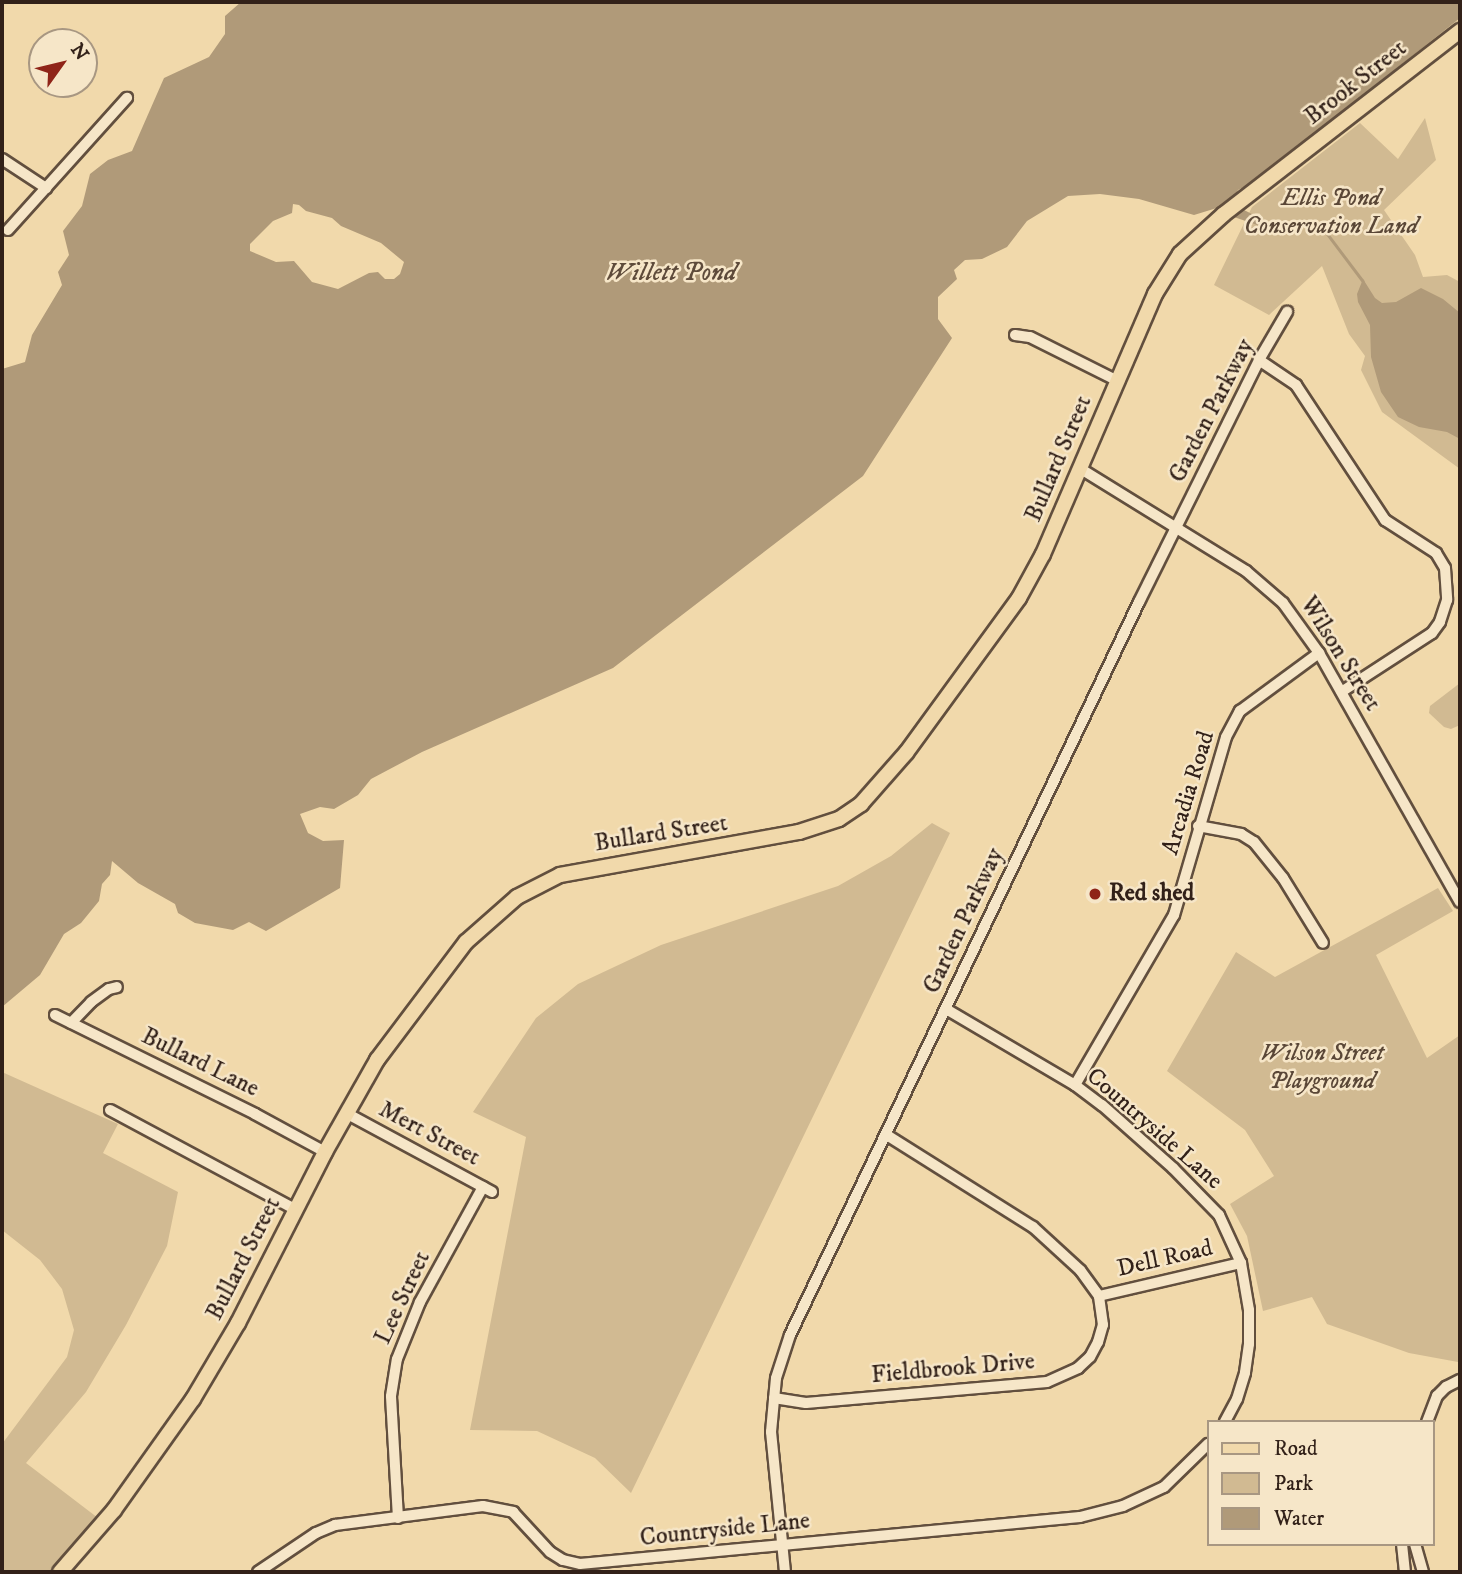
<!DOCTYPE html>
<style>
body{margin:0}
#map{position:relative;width:1462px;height:1574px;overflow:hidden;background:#f1d9ab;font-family:"IM FELL DW Pica",serif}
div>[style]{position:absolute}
.green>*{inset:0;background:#d1ba92}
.water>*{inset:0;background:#b09a79}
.stream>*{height:2.5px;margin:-1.25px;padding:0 1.25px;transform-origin:1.25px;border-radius:1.25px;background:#b09a79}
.roads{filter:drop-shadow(2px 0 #624f3e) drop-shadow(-2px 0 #624f3e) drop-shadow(0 2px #624f3e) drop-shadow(0 -2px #624f3e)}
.minor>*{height:10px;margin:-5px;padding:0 5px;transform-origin:5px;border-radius:5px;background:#f6e6c8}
.major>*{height:14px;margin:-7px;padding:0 7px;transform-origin:7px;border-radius:7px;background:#f1d9ab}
.dots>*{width:19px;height:19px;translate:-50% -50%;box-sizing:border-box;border:4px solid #f6e6c8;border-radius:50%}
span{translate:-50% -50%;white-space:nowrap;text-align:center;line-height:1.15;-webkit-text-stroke:5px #f6e6c8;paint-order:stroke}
.street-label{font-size:24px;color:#322119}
.park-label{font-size:24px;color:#5a4737;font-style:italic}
.poi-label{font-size:24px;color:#322119;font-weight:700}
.left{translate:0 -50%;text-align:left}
.water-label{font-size:26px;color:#5e4b3b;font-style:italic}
.frame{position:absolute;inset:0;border:4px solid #322119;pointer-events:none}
.legend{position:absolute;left:1207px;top:1420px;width:228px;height:126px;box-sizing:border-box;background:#f6e6c8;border:2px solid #a89782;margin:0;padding:9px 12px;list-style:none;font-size:21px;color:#322119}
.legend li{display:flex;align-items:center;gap:14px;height:35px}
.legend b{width:35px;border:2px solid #a89782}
.north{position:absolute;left:28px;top:28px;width:70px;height:70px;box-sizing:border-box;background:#f6e6c8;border:2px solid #a89782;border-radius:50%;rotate:56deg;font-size:19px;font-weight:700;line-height:28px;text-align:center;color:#322119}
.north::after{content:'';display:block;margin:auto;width:24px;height:32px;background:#8f2418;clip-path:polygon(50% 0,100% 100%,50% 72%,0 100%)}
</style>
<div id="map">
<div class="green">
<i style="clip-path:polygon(1425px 118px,1436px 160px,1384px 210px,1415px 255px,1423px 277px,1447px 275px,1460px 282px,1460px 469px,1382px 412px,1361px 370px,1365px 356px,1349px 334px,1322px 266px,1269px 315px,1214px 285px,1252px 207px,1360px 123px,1398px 159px)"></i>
<i style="clip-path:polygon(1460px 683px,1460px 725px,1451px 729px,1444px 727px,1429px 713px,1430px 706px)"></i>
<i style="clip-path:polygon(932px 823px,950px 833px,631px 1493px,595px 1458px,537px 1431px,470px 1430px,526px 1137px,473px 1112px,536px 1018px,578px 984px,661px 945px,838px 886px,891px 856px)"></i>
<i style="clip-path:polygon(1438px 888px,1453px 911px,1376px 955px,1427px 1058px,1460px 1035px,1458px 1362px,1409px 1353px,1327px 1324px,1312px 1297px,1263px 1311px,1247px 1236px,1230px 1204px,1274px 1176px,1245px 1130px,1167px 1071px,1236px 952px,1275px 977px)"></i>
<i style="clip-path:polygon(2px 1072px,118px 1124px,103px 1153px,178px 1192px,167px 1246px,126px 1325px,86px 1392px,26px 1463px,98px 1518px,50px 1572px,2px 1572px,2px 1444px,67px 1357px,74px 1330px,62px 1289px,40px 1260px,2px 1230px)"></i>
</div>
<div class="water">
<i style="clip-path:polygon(evenodd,241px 2px,1460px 2px,1460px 18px,1255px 181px,1238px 190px,1234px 199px,1240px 208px,1254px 215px,1266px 228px,1234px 217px,1220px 207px,1194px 215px,1139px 199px,1100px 194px,1068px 196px,1027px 221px,1007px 247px,982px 259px,965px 260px,954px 270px,957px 279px,938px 297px,938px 319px,952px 338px,863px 476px,613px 668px,422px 752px,371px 779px,358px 795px,334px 809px,320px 807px,300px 814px,308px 833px,323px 841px,344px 840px,340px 888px,266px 931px,249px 922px,233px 930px,195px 923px,178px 913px,175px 904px,138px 883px,112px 861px,110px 875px,102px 884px,99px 901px,81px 923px,64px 934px,40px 975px,2px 1007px,2px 369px,25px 362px,32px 335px,62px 285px,58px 272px,69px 255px,63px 231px,82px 206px,90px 174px,108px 160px,132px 151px,164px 78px,209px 57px,225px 34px,225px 16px,241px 2px,293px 204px,299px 205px,306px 211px,332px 218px,341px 226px,381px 243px,404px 262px,400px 274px,394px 279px,385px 279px,378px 272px,369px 273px,338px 289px,312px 282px,294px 261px,276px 262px,250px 251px,250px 244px,273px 221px,292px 213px,293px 204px)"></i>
<i style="clip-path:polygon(1363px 279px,1375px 298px,1382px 303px,1396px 302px,1421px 288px,1443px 299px,1460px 313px,1460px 439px,1447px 432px,1419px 427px,1398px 417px,1381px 392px,1371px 357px,1370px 325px,1358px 302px,1357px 294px)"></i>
</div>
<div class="stream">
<i style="left:1264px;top:226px;width:15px;rotate:23deg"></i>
<i style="left:1278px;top:232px;width:34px;rotate:-17deg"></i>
<i style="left:1311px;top:222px;width:9px;rotate:13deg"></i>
<i style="left:1320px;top:224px;width:71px;rotate:53deg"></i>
</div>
<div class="roads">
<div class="minor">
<i style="left:2px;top:159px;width:53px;rotate:33.4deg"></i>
<i style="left:8px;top:230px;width:178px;rotate:-48deg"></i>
<i style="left:1015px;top:335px;width:15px;rotate:8deg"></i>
<i style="left:1030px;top:337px;width:98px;rotate:26.6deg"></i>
<i style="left:1259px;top:360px;width:45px;rotate:34deg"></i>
<i style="left:1296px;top:385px;width:162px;rotate:56.6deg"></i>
<i style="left:1385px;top:520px;width:61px;rotate:32.9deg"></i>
<i style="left:1436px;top:553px;width:17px;rotate:59deg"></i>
<i style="left:1445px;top:568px;width:32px;rotate:86deg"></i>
<i style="left:1447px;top:600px;width:23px;rotate:108deg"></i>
<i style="left:1440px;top:622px;width:14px;rotate:126deg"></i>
<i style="left:1432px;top:633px;width:108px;rotate:147deg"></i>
<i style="left:1081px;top:469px;width:194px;rotate:31.7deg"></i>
<i style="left:1246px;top:571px;width:49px;rotate:40.9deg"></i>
<i style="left:1283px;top:603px;width:62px;rotate:54.2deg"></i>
<i style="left:1319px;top:653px;width:286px;rotate:60.5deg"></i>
<i style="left:1198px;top:826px;width:44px;rotate:10.5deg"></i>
<i style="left:1241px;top:834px;width:15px;rotate:32deg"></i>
<i style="left:1254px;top:842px;width:46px;rotate:51.1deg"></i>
<i style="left:1283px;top:878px;width:76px;rotate:58.4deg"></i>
<i style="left:946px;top:1009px;width:150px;rotate:30.5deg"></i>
<i style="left:1075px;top:1085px;width:34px;rotate:37deg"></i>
<i style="left:1102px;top:1105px;width:95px;rotate:41.6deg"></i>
<i style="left:1173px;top:1168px;width:66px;rotate:45.6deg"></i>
<i style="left:1219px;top:1215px;width:53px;rotate:65.4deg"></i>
<i style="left:1241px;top:1263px;width:48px;rotate:80.3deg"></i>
<i style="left:1249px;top:1310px;width:34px;rotate:90deg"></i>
<i style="left:1249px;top:1344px;width:29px;rotate:98deg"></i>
<i style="left:1245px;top:1373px;width:27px;rotate:107deg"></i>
<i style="left:1237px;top:1399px;width:26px;rotate:118deg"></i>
<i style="left:55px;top:1015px;width:223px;rotate:26.3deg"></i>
<i style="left:255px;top:1114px;width:80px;rotate:28.5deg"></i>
<i style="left:71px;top:1023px;width:29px;rotate:-46deg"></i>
<i style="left:91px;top:1002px;width:22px;rotate:-36deg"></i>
<i style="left:109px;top:989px;width:8px;rotate:-14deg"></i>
<i style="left:1075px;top:1085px;width:197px;rotate:-59.8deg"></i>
<i style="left:1174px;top:915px;width:185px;rotate:-73.7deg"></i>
<i style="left:1226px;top:737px;width:30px;rotate:-62deg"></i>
<i style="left:1240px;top:711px;width:98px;rotate:-36.3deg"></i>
<i style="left:110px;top:1110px;width:210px;rotate:28.2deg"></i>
<i style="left:346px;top:1113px;width:166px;rotate:28.4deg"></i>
<i style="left:1099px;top:1296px;width:146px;rotate:-13.1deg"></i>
<i style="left:774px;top:1398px;width:32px;rotate:9deg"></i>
<i style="left:806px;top:1403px;width:242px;rotate:-5deg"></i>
<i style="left:1047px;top:1382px;width:34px;rotate:-24deg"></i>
<i style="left:1078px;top:1368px;width:16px;rotate:-43deg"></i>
<i style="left:1090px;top:1357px;width:17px;rotate:-62deg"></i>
<i style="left:1098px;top:1342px;width:18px;rotate:-74deg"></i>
<i style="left:1103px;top:1325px;width:29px;rotate:-98deg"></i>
<i style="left:1099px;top:1296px;width:32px;rotate:-126deg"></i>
<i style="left:1080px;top:1270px;width:64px;rotate:-137.5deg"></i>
<i style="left:1033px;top:1227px;width:173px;rotate:-147.8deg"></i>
<i style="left:1427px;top:1422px;width:28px;rotate:-69deg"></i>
<i style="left:1437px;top:1396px;width:13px;rotate:-45deg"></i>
<i style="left:1446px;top:1387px;width:16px;rotate:-27deg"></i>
<i style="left:398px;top:1518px;width:122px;rotate:-93.3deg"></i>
<i style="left:391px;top:1396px;width:37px;rotate:-81deg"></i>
<i style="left:397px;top:1359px;width:61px;rotate:-68deg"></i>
<i style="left:420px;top:1302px;width:131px;rotate:-61.3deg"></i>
<i style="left:1402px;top:1544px;width:28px;rotate:84deg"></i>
<i style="left:1415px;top:1544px;width:29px;rotate:74deg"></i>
<i style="left:258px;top:1572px;width:70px;rotate:-33.9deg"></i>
<i style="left:316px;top:1533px;width:21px;rotate:-23deg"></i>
<i style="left:335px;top:1525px;width:149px;rotate:-7.3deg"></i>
<i style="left:483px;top:1506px;width:31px;rotate:11deg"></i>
<i style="left:513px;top:1512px;width:54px;rotate:47.2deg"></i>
<i style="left:550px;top:1552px;width:15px;rotate:32deg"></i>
<i style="left:563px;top:1560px;width:17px;rotate:13deg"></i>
<i style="left:580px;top:1564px;width:502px;rotate:-5.37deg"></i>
<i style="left:1080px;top:1517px;width:44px;rotate:-14.3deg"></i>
<i style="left:1123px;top:1506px;width:45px;rotate:-24.9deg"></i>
<i style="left:1164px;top:1487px;width:62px;rotate:-44.3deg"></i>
<i style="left:785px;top:1572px;width:141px;rotate:-95.7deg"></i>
<i style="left:771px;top:1432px;width:54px;rotate:-84.7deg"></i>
<i style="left:776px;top:1378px;width:45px;rotate:-72deg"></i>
<i style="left:790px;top:1335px;width:812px;rotate:-64.54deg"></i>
<i style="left:1139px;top:602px;width:270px;rotate:-63.6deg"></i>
<i style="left:1259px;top:360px;width:56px;rotate:-59.7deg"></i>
</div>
<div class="major">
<i style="left:60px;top:1572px;width:82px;rotate:-48.9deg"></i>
<i style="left:114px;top:1510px;width:136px;rotate:-54.6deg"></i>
<i style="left:193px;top:1399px;width:88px;rotate:-59.4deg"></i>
<i style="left:238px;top:1323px;width:192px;rotate:-63deg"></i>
<i style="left:325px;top:1152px;width:106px;rotate:-60.5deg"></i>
<i style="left:377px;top:1060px;width:148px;rotate:-53deg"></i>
<i style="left:466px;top:942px;width:68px;rotate:-41.4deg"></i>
<i style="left:517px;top:897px;width:48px;rotate:-27.1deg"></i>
<i style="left:560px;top:875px;width:243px;rotate:-10.2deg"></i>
<i style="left:799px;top:832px;width:42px;rotate:-18deg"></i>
<i style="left:839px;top:819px;width:27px;rotate:-34deg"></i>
<i style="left:861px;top:804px;width:68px;rotate:-48.6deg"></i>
<i style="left:906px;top:753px;width:192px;rotate:-53.9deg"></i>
<i style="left:1019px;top:598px;width:50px;rotate:-61.4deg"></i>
<i style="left:1043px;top:554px;width:283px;rotate:-66.7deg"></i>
<i style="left:1155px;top:294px;width:47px;rotate:-58deg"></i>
<i style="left:1180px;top:254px;width:59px;rotate:-42.3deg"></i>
<i style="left:1224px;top:214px;width:299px;rotate:-37.8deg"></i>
</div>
</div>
<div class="dots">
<i style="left:1095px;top:894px;background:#8f2418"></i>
</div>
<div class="street-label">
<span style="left:1356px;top:83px;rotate:-38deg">Brook Street</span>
<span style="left:1212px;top:411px;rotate:-63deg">Garden Parkway</span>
<span style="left:1059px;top:459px;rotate:-67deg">Bullard Street</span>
<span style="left:1340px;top:654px;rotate:58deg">Wilson Street</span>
<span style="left:1189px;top:793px;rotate:-73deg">Arcadia Road</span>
<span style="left:661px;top:834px;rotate:-9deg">Bullard Street</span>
<span style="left:964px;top:921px;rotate:-65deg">Garden Parkway</span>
<span style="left:200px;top:1063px;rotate:26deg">Bullard Lane</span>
<span style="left:1154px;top:1129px;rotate:41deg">Countryside Lane</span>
<span style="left:429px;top:1134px;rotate:28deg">Mert Street</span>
<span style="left:244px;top:1259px;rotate:-63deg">Bullard Street</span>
<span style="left:1165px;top:1259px;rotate:-13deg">Dell Road</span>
<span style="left:403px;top:1298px;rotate:-65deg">Lee Street</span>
<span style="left:953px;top:1369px;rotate:-5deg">Fieldbrook Drive</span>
<span style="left:725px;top:1530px;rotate:-6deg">Countryside Lane</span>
</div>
<div class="park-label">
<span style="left:1331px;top:213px">Ellis Pond<br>Conservation Land</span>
<span style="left:1322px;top:1068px">Wilson Street<br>Playground</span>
</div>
<div class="poi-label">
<span class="left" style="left:1109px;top:894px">Red shed</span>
</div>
<div class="water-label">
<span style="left:671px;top:273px">Willett Pond</span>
</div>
<div class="frame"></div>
<ul class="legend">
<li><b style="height:9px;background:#f1d9ab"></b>Road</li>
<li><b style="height:19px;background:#d1ba92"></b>Park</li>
<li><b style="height:19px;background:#b09a79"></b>Water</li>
</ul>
<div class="north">N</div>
</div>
